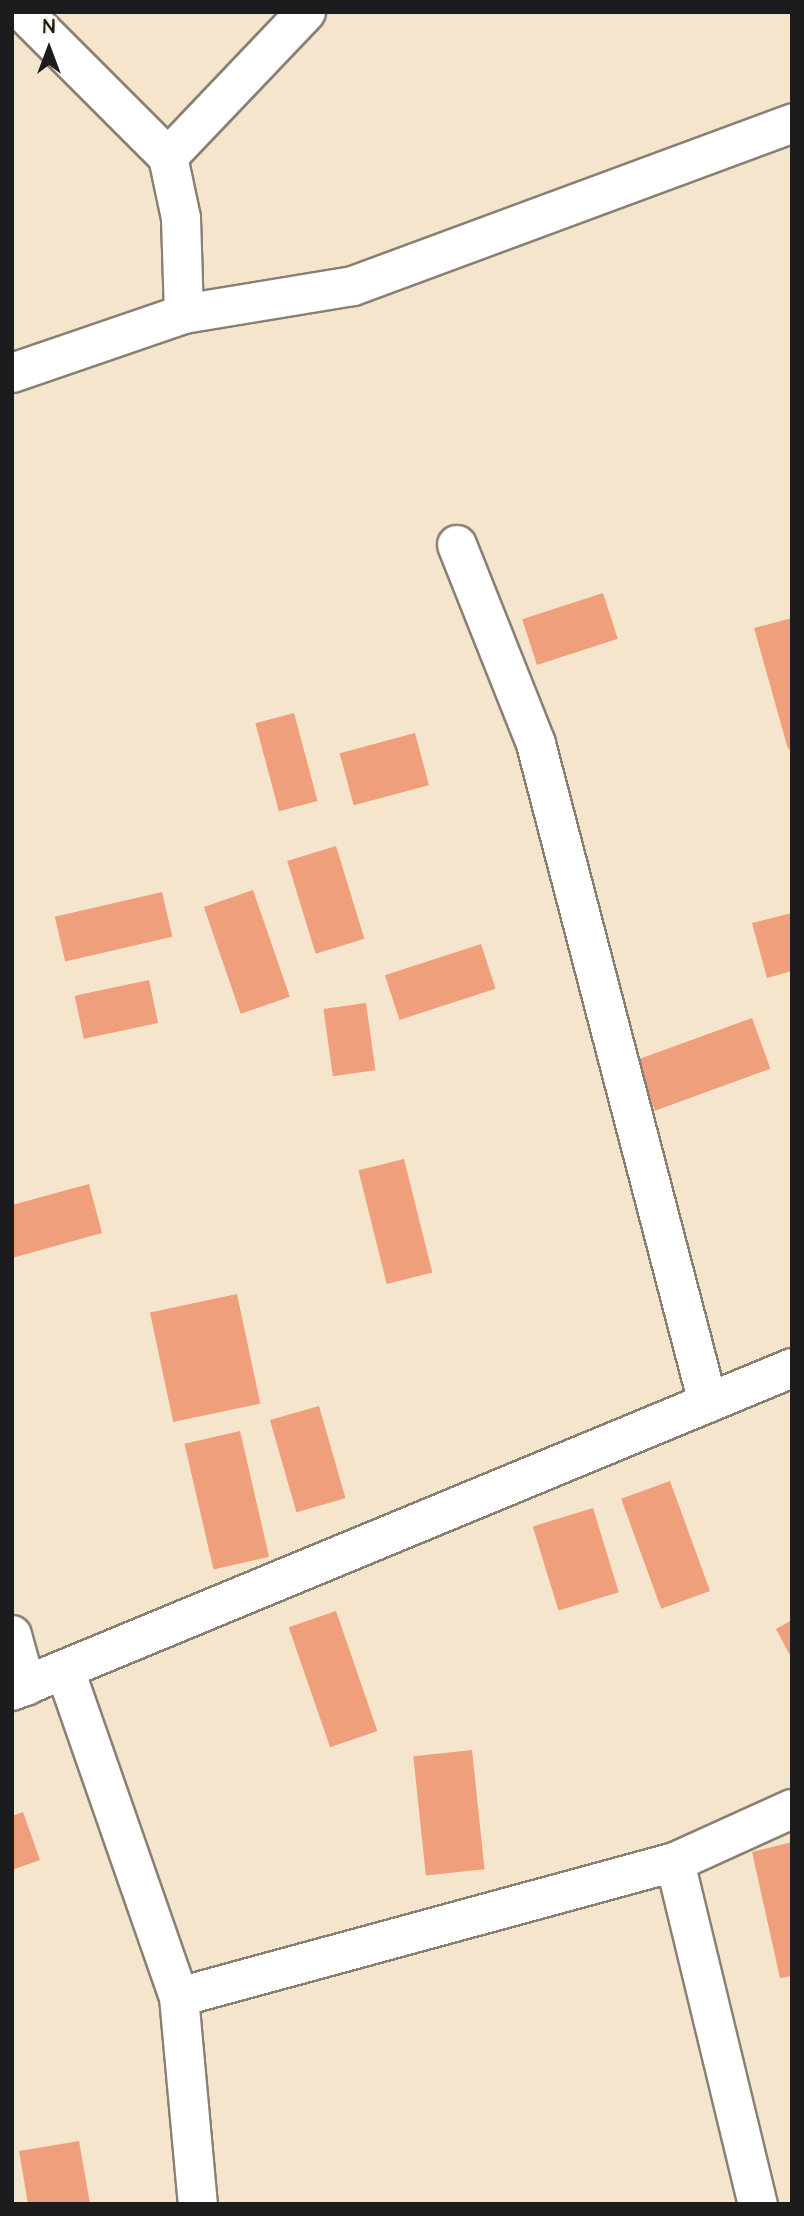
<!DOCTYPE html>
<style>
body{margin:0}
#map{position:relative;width:804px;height:2216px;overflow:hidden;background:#f6e5cd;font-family:"Architects Daughter",sans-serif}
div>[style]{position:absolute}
.building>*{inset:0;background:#f09f7d;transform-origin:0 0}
.roads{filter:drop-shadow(2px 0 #898074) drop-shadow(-2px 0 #898074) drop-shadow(0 2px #898074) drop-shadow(0 -2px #898074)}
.street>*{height:38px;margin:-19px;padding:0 19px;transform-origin:19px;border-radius:19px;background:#fff}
span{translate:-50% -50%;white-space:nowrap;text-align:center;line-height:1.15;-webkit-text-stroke:6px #fbf7ec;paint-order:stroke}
.frame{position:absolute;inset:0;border:14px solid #1c1c1c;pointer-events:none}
.north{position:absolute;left:14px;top:14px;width:70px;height:70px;-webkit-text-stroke:5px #fbf7ec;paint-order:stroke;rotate:0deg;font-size:19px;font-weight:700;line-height:28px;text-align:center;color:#1c1c1c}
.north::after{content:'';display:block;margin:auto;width:24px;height:32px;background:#1c1c1c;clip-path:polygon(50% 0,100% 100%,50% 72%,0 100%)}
</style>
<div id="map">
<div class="building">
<i style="left:603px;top:593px;width:48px;height:85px;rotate:72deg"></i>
<i style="clip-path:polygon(792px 618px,792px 748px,788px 749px,754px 628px)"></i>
<i style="left:294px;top:713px;width:91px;height:40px;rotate:75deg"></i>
<i style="left:415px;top:733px;width:54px;height:78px;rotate:75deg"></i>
<i style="left:336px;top:846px;width:97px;height:51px;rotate:73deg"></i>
<i style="left:253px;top:890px;width:113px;height:52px;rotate:71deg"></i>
<i style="left:162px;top:892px;width:46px;height:110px;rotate:77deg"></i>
<i style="clip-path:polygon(792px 913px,792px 971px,767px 978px,752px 923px)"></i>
<i style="left:481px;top:944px;width:47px;height:101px;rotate:72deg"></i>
<i style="left:149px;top:980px;width:44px;height:76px;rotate:78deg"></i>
<i style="left:366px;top:1003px;width:68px;height:43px;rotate:82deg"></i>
<i style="left:752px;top:1018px;width:54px;height:123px;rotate:70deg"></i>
<i style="left:404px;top:1159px;width:117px;height:47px;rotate:76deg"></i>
<i style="clip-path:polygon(89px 1184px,102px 1233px,12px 1258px,12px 1205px)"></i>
<i style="left:237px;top:1294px;width:112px;height:89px;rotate:78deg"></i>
<i style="left:319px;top:1406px;width:96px;height:51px;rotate:74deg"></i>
<i style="left:240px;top:1431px;width:129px;height:57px;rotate:77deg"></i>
<i style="left:670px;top:1481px;width:117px;height:52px;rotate:70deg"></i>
<i style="left:593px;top:1508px;width:88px;height:63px;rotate:73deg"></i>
<i style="left:336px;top:1611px;width:127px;height:50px;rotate:71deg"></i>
<i style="clip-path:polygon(792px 1620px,792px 1659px,776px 1629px)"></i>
<i style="left:472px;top:1750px;width:120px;height:59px;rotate:84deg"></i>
<i style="clip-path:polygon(23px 1812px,40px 1860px,12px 1870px,12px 1816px)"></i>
<i style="clip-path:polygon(792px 1842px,792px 1976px,780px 1978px,752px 1852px)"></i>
<i style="clip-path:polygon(79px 2141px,90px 2204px,28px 2204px,19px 2151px)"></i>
</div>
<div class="roads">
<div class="street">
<i style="left:23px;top:12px;width:205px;rotate:45deg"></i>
<i style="left:184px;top:314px;width:96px;rotate:-91.8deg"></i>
<i style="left:181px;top:218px;width:62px;rotate:-102deg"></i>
<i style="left:168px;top:157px;width:200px;rotate:-46.4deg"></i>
<i style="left:12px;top:373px;width:182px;rotate:-18.9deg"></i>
<i style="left:184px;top:314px;width:171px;rotate:-9.4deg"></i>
<i style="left:353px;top:286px;width:468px;rotate:-20.3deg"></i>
<i style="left:457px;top:545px;width:214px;rotate:68.3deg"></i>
<i style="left:536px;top:744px;width:681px;rotate:75.37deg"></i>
<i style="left:12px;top:1635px;width:53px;rotate:74.6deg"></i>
<i style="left:66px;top:1673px;width:343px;rotate:70.8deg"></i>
<i style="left:179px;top:1997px;width:208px;rotate:84.8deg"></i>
<i style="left:12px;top:1691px;width:844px;rotate:-22.49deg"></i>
<i style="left:675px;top:1862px;width:352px;rotate:76.4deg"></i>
<i style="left:179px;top:1997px;width:514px;rotate:-15.23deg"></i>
<i style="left:675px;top:1862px;width:128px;rotate:-24.4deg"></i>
</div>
</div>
<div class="frame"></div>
<div class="north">N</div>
</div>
